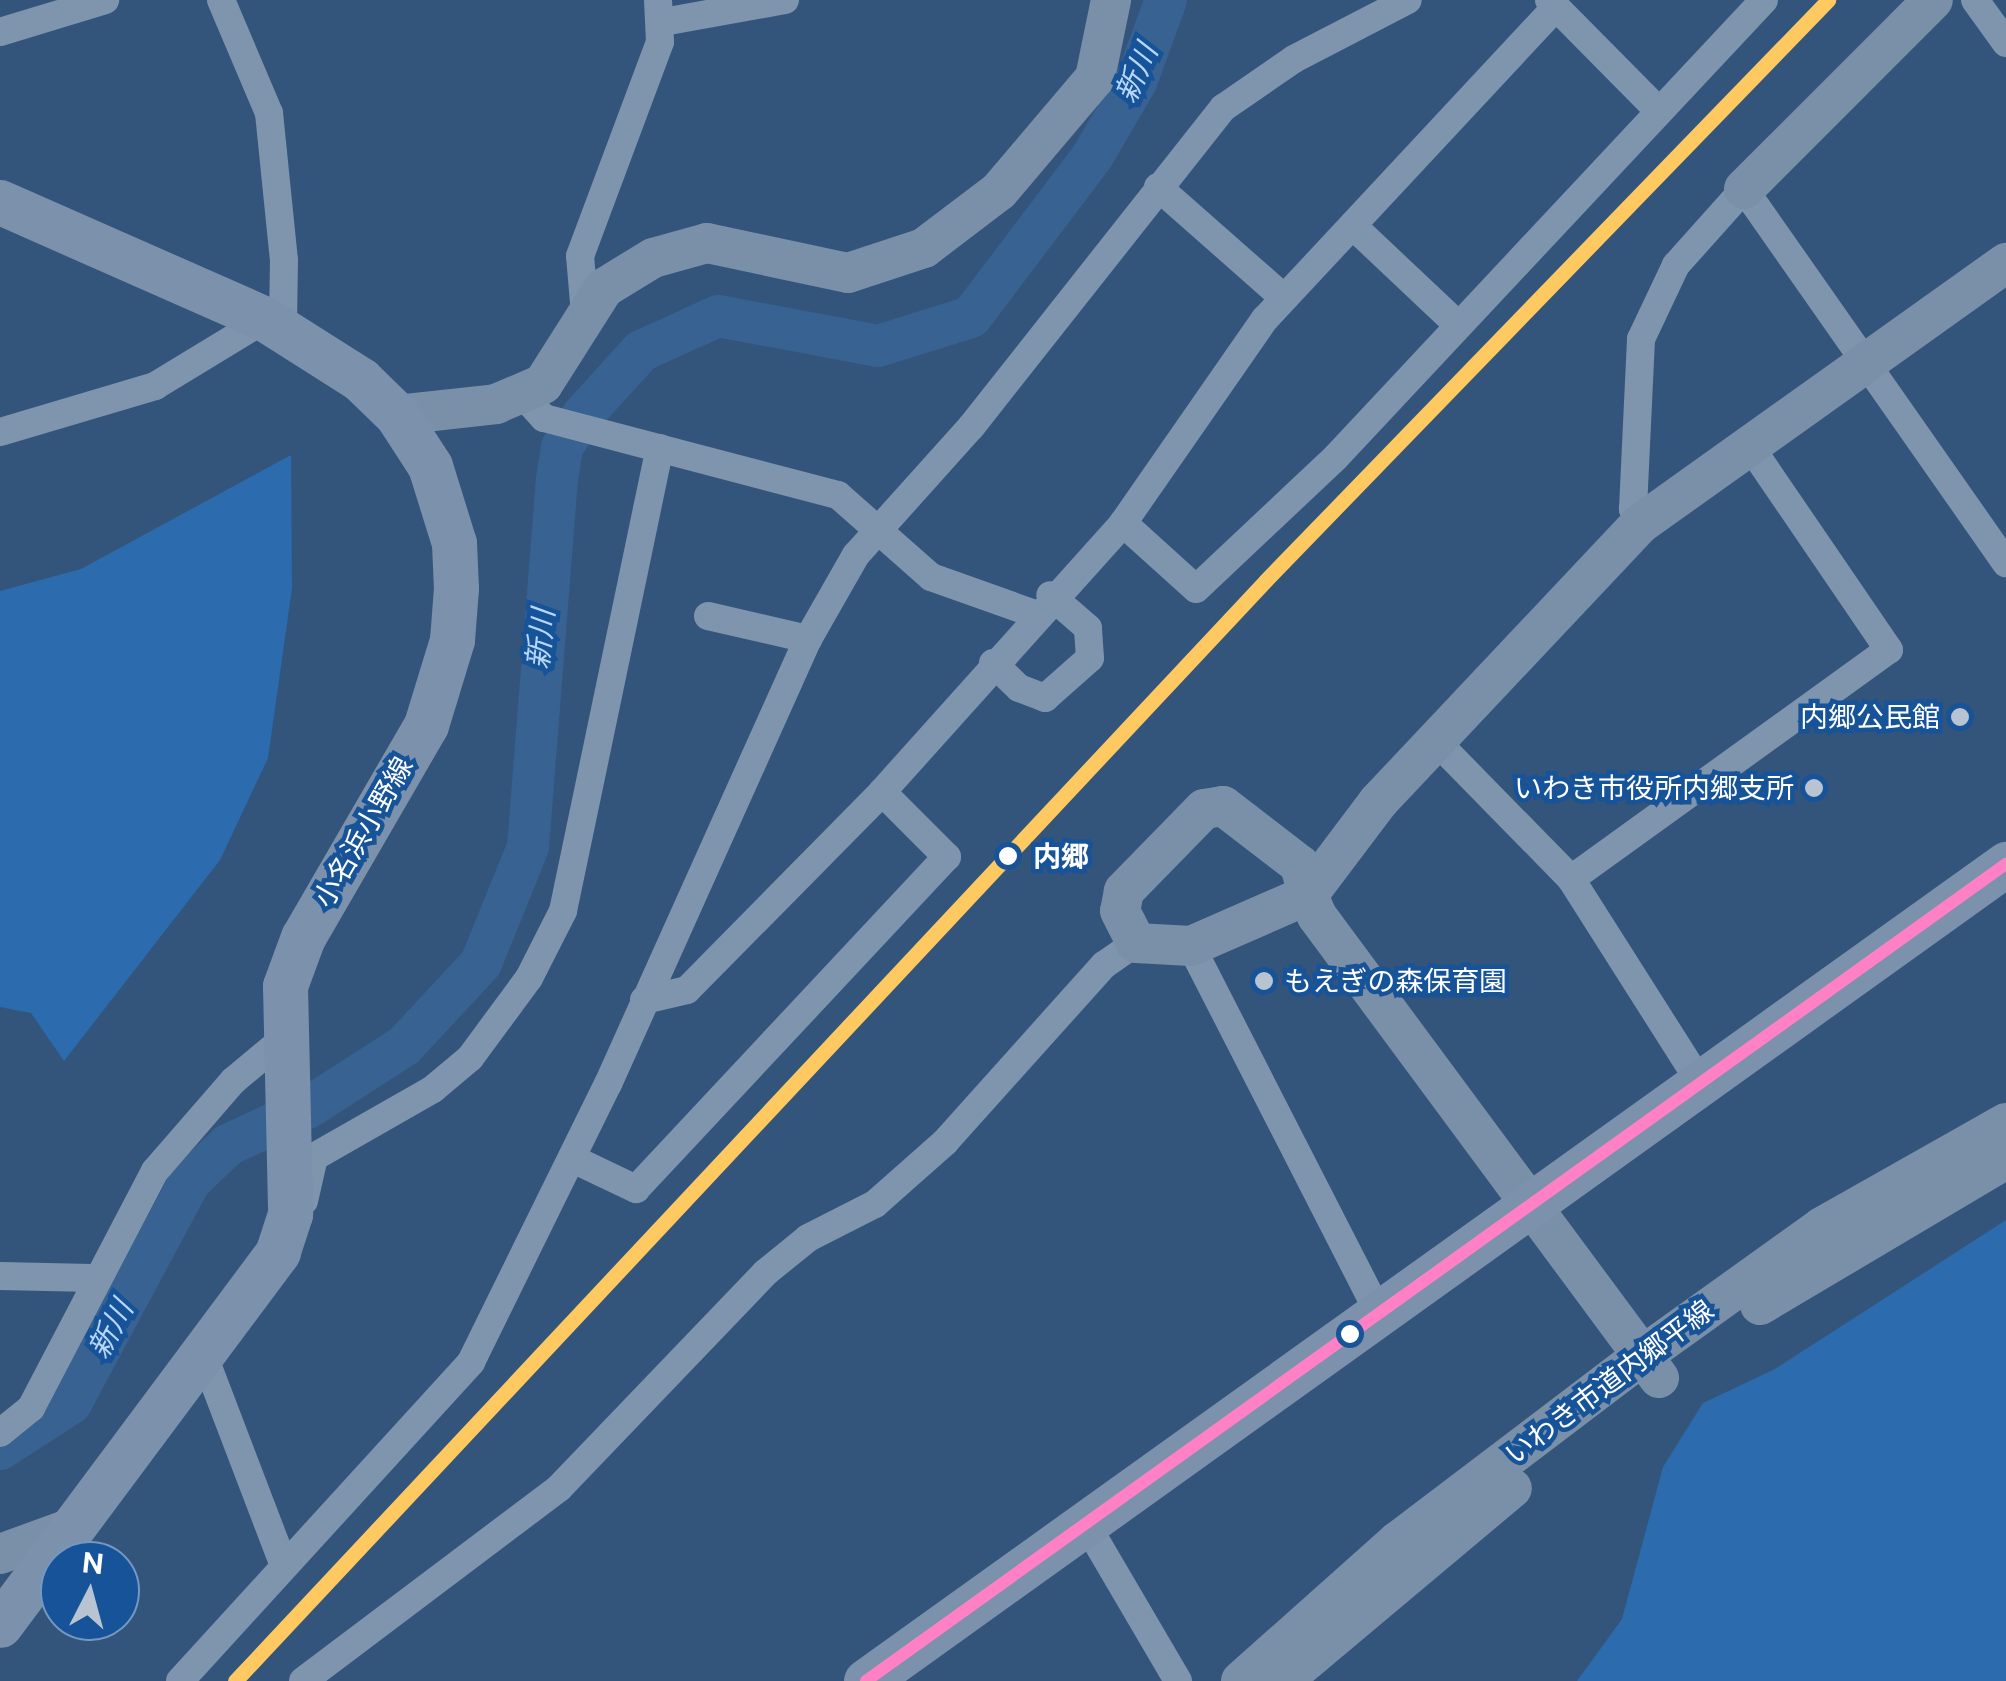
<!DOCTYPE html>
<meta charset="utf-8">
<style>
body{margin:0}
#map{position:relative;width:2006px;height:1681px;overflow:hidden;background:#34557b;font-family:"Public Sans","Noto Sans JP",sans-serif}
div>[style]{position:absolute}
.green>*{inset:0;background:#2b6bae}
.river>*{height:42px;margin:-21px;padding:0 21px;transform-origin:21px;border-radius:21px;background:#376292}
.street>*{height:28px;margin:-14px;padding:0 14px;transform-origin:14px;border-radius:14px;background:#7e95ad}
.secondary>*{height:40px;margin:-20px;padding:0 20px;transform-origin:20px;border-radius:20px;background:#7a90a9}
.primary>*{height:45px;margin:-22.5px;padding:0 22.5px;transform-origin:22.5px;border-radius:22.5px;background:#7c91ab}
.bus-1>*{height:12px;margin:-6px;padding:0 6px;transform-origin:6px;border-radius:6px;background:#ff80c5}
.rail-1>*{height:15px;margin:-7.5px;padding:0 7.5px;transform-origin:7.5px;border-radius:7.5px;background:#fdc960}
.dots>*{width:28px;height:28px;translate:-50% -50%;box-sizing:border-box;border:5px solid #175398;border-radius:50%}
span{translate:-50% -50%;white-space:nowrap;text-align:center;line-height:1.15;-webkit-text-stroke:9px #175398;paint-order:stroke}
.poi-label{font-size:28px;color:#fff}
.right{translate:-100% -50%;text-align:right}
.left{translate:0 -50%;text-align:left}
.street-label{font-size:28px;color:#fff}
.stop-label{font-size:28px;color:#fff;font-weight:700}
.water-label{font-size:30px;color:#b7d7f8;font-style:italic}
.north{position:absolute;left:40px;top:1541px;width:100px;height:100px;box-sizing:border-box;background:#175398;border:2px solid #7498c1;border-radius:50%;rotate:6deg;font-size:28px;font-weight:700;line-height:40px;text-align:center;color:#fff}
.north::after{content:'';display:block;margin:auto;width:35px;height:45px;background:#b8c4d1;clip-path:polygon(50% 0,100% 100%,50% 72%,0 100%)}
</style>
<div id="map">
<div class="green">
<i style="clip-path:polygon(291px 455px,292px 588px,268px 758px,220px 860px,64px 1061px,31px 1013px,0 1007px,0 591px,81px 569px)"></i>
<i style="clip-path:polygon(2006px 1220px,2006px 1681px,1577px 1681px,1622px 1619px,1663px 1467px,1703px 1403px,1775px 1369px)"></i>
</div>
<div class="river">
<i style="left:0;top:1449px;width:85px;rotate:-32.9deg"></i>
<i style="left:71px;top:1403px;width:252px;rotate:-61.8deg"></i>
<i style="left:190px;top:1181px;width:52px;rotate:-43.5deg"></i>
<i style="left:228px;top:1145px;width:89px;rotate:-25.1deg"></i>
<i style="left:309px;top:1107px;width:113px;rotate:-32.7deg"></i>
<i style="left:404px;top:1046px;width:113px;rotate:-47.1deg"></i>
<i style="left:481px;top:963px;width:125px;rotate:-67.9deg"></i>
<i style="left:528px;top:847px;width:369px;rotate:-85.5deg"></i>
<i style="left:557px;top:479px;width:32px;rotate:-81deg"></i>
<i style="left:562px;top:447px;width:38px;rotate:-57deg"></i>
<i style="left:583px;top:415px;width:86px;rotate:-47.8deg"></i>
<i style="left:641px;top:351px;width:85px;rotate:-24.4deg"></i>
<i style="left:718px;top:316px;width:163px;rotate:10.6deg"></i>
<i style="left:878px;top:346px;width:97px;rotate:-17.3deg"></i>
<i style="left:971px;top:317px;width:201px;rotate:-52.9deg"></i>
<i style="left:1092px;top:157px;width:87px;rotate:-59.6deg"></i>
<i style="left:1136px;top:82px;width:87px;rotate:-69.9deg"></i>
</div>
<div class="street">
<i style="left:221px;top:0;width:123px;rotate:67deg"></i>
<i style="left:269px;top:113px;width:148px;rotate:84.2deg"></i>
<i style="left:284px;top:260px;width:67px;rotate:90.9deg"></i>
<i style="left:1549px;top:0;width:156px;rotate:45.3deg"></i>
<i style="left:1975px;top:0;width:53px;rotate:54.2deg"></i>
<i style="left:663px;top:22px;width:124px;rotate:-10.2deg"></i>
<i style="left:0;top:32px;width:110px;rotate:-16.9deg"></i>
<i style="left:1158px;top:187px;width:168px;rotate:41.4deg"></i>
<i style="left:1353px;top:226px;width:141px;rotate:43.3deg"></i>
<i style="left:585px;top:314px;width:58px;rotate:-94.9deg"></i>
<i style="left:580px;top:256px;width:228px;rotate:-69.5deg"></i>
<i style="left:660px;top:42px;width:42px;rotate:-92.7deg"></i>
<i style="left:523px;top:395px;width:31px;rotate:48deg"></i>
<i style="left:544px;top:418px;width:304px;rotate:14.7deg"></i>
<i style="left:838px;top:495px;width:124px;rotate:41.4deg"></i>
<i style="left:931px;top:577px;width:110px;rotate:19.6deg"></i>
<i style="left:0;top:432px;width:162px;rotate:-16.5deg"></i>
<i style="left:155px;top:386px;width:129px;rotate:-31.3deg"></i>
<i style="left:1123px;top:523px;width:98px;rotate:42.1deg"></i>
<i style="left:1196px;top:589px;width:192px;rotate:-43.3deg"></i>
<i style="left:1336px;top:457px;width:626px;rotate:-46.88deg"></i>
<i style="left:1640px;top:524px;width:17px;rotate:-115deg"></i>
<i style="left:1633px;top:509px;width:170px;rotate:-87.3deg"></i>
<i style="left:1641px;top:339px;width:82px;rotate:-64.7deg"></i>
<i style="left:1676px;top:265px;width:102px;rotate:-48.2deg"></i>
<i style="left:1744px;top:189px;width:457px;rotate:55deg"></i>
<i style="left:708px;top:616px;width:103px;rotate:13deg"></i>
<i style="left:993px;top:663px;width:36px;rotate:44deg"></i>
<i style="left:1019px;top:688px;width:28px;rotate:21deg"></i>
<i style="left:1045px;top:698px;width:60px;rotate:-41.6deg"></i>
<i style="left:1090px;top:658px;width:30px;rotate:-94deg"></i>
<i style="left:1088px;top:628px;width:50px;rotate:-139deg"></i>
<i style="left:1436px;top:741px;width:193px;rotate:45.6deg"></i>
<i style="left:1571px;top:879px;width:241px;rotate:57.6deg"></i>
<i style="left:1571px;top:879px;width:392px;rotate:-35.8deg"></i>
<i style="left:1889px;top:650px;width:248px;rotate:-124.3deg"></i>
<i style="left:1191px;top:946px;width:412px;rotate:62.9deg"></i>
<i style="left:644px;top:1000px;width:44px;rotate:-13.1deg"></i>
<i style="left:687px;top:990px;width:278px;rotate:-45.4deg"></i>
<i style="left:882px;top:792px;width:361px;rotate:-48.1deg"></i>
<i style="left:1123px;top:523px;width:249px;rotate:-55.2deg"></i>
<i style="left:1265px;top:319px;width:422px;rotate:-47deg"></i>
<i style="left:573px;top:1159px;width:70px;rotate:25.5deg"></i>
<i style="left:636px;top:1189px;width:455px;rotate:-46.9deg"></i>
<i style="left:947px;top:857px;width:92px;rotate:-135deg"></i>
<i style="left:304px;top:1201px;width:45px;rotate:-77.2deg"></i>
<i style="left:314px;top:1157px;width:137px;rotate:-29.7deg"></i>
<i style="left:433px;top:1089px;width:48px;rotate:-40deg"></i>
<i style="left:470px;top:1058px;width:99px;rotate:-53.6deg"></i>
<i style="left:529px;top:978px;width:75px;rotate:-63.1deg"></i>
<i style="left:563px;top:911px;width:473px;rotate:-78.2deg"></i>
<i style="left:0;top:1276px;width:92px;rotate:1.2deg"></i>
<i style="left:202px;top:1351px;width:227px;rotate:69.1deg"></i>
<i style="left:0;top:1433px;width:40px;rotate:-39deg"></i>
<i style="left:31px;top:1408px;width:267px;rotate:-62.4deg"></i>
<i style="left:155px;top:1171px;width:119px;rotate:-49.1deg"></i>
<i style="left:233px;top:1081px;width:62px;rotate:-39.8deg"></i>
<i style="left:1086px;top:1524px;width:182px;rotate:59.6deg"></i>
<i style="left:180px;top:1681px;width:432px;rotate:-47.6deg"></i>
<i style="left:471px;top:1362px;width:310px;rotate:-63.8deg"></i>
<i style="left:608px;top:1084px;width:488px;rotate:-65.8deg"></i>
<i style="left:808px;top:639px;width:97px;rotate:-60.3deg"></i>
<i style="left:856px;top:555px;width:172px;rotate:-48.1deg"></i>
<i style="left:971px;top:427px;width:407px;rotate:-51.7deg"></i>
<i style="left:1223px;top:108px;width:86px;rotate:-34.6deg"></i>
<i style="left:1294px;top:59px;width:128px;rotate:-27.4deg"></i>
<i style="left:303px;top:1681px;width:321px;rotate:-37deg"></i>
<i style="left:559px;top:1488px;width:298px;rotate:-46.2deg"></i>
<i style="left:765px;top:1273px;width:55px;rotate:-39.1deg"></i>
<i style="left:808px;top:1238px;width:75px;rotate:-26.9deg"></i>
<i style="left:875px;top:1204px;width:94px;rotate:-41.5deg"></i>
<i style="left:945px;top:1142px;width:238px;rotate:-48.1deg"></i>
<i style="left:1104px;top:965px;width:39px;rotate:-35deg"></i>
</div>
<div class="secondary">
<i style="left:1744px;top:189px;width:267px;rotate:-45deg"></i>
<i style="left:397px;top:415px;width:100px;rotate:-6.3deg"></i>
<i style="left:496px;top:404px;width:51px;rotate:-23.1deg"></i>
<i style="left:543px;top:384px;width:114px;rotate:-57.6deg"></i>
<i style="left:604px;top:288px;width:57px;rotate:-31.5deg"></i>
<i style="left:653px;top:258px;width:56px;rotate:-15.5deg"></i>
<i style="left:707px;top:243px;width:144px;rotate:12deg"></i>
<i style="left:848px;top:273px;width:80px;rotate:-18.2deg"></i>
<i style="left:924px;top:248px;width:94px;rotate:-37.2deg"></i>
<i style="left:999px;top:191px;width:148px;rotate:-49.7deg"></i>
<i style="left:1095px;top:78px;width:80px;rotate:-78.4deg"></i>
<i style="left:1760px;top:1305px;width:286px;rotate:-30.7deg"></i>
<i style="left:1659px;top:1378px;width:575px;rotate:-126.51deg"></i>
<i style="left:1317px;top:916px;width:23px;rotate:-113deg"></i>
<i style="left:1308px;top:895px;width:31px;rotate:-105deg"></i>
<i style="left:1300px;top:865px;width:97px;rotate:-142.5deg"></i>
<i style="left:1223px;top:806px;width:19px;rotate:171deg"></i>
<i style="left:1204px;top:809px;width:115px;rotate:134.3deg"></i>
<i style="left:1124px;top:891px;width:20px;rotate:101deg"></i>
<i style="left:1120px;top:911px;width:36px;rotate:63deg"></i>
<i style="left:1136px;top:943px;width:55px;rotate:3.1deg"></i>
<i style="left:1191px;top:946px;width:128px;rotate:-23.6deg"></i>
<i style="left:1308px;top:895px;width:116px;rotate:-53deg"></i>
<i style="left:1378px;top:802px;width:382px;rotate:-46.7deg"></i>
<i style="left:1640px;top:524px;width:450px;rotate:-35.5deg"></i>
<i style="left:0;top:1554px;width:73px;rotate:-19.9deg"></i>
<i style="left:1241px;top:1681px;width:209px;rotate:-41.7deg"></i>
<i style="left:1397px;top:1542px;width:308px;rotate:-37.2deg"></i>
<i style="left:1642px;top:1356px;width:221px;rotate:-35.6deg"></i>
<i style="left:1822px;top:1227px;width:211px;rotate:-29.5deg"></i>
<i style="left:1282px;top:1681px;width:300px;rotate:-40deg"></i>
</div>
<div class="primary">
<i style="left:0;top:202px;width:290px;rotate:23.8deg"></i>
<i style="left:265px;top:319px;width:114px;rotate:32.4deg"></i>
<i style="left:361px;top:380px;width:50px;rotate:44.2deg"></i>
<i style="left:397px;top:415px;width:61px;rotate:57.1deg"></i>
<i style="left:430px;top:466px;width:81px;rotate:72.7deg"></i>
<i style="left:454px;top:543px;width:45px;rotate:87.5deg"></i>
<i style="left:456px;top:588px;width:52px;rotate:94.4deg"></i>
<i style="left:452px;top:640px;width:89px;rotate:107deg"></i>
<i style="left:426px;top:725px;width:245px;rotate:120.1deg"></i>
<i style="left:303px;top:937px;width:52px;rotate:110.2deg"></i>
<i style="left:285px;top:986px;width:228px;rotate:88.7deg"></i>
<i style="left:290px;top:1214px;width:40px;rotate:108deg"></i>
<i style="left:278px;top:1252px;width:465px;rotate:126.7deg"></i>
<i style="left:866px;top:1681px;width:1403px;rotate:-35.63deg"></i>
</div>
<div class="bus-1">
<i style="left:866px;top:1681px;width:1403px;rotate:-35.63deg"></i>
</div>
<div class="rail-1">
<i style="left:235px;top:1681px;width:1508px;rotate:-46.88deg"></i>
<i style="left:1266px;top:580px;width:808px;rotate:-45.9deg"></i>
</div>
<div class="dots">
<i style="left:1960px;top:717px;background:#b8c4d1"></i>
<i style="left:1814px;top:788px;background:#b8c4d1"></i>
<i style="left:1008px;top:856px;background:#fff"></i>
<i style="left:1264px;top:981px;background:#b8c4d1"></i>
<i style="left:1350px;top:1334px;background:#fff"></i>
</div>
<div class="poi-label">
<span class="right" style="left:1940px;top:717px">内郷公民館</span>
<span class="right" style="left:1794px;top:788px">いわき市役所内郷支所</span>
<span class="left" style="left:1284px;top:981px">もえぎの森保育園</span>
</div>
<div class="street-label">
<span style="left:363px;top:832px;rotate:-60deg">小名浜小野線</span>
<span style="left:1609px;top:1382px;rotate:-37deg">いわき市道内郷平線</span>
</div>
<div class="stop-label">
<span class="left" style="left:1033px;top:856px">内郷</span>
</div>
<div class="water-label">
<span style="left:1136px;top:73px;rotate:-66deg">新川</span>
<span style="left:540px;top:639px;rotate:-84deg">新川</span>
<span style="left:110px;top:1329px;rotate:-62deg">新川</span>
</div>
<div class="north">N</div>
</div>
